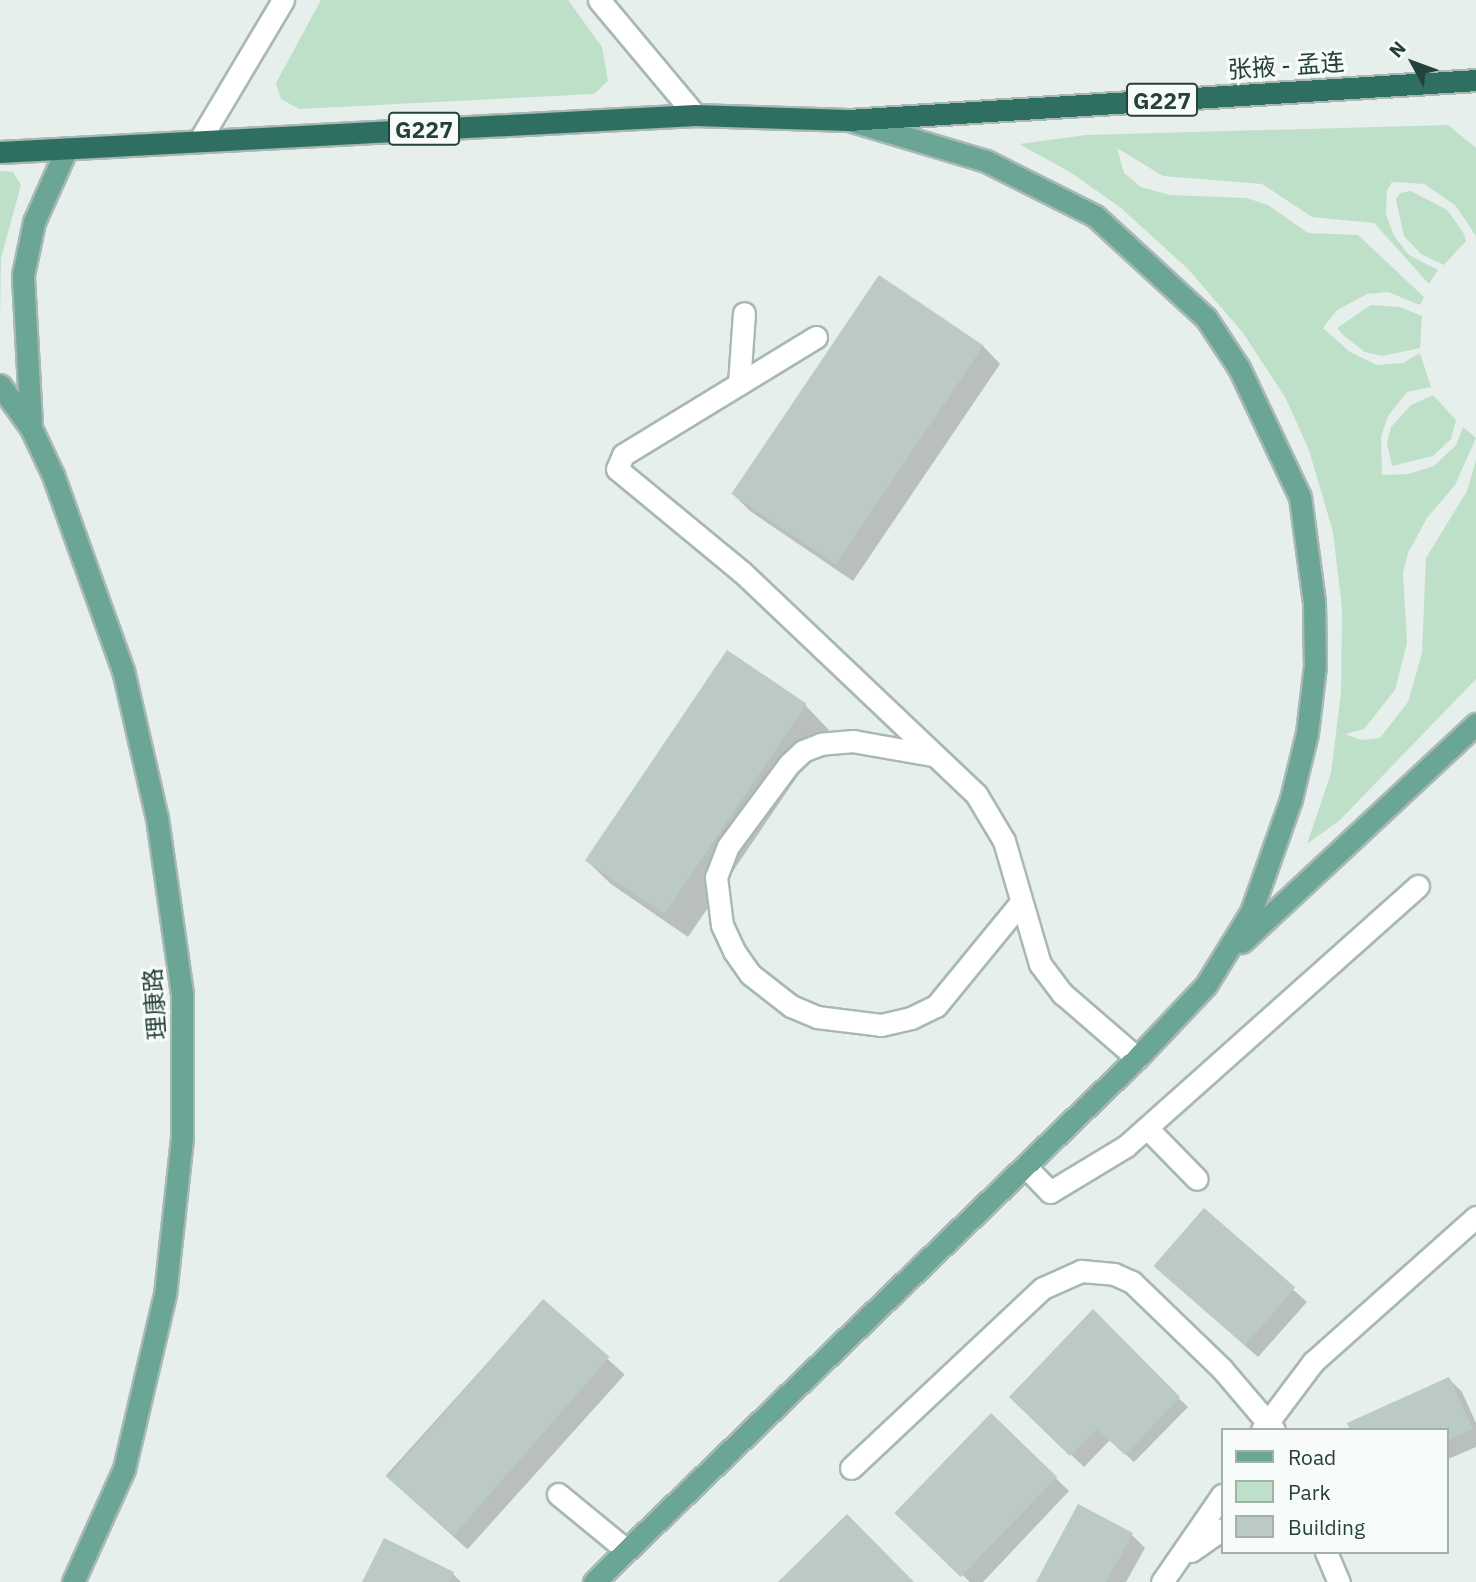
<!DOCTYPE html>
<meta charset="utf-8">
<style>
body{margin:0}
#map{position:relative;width:1476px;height:1582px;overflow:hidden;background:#e6efeb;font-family:"IBM Plex Sans","Noto Sans SC",sans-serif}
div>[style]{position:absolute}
.green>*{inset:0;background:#bfe0c8}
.shadow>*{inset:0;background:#0003;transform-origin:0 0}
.building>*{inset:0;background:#bbcac4;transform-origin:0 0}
.roads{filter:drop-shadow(2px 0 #a8b8b2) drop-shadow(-2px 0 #a8b8b2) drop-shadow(0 2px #a8b8b2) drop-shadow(0 -2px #a8b8b2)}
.minor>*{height:21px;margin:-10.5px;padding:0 10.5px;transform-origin:10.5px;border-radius:10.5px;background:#fff}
.major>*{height:21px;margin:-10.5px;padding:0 10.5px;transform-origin:10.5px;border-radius:10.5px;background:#6aa596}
.highway>*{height:21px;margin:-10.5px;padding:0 10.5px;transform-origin:10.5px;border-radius:10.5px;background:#2f6f62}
span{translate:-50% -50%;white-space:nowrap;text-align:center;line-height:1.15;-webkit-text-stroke:6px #f7fbf9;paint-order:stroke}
.shield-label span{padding:2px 5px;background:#f7fbf9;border:2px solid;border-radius:5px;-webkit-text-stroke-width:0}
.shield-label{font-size:23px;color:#24423a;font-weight:700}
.street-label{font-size:24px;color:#24423a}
.legend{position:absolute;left:1221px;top:1428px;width:228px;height:126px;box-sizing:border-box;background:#f7fbf9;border:2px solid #a3b1ad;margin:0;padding:9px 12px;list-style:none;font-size:21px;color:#24423a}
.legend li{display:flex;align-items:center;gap:14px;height:35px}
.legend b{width:35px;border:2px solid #a3b1ad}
.north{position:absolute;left:1378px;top:28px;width:70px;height:70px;-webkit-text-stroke:5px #f7fbf9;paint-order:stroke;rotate:311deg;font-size:19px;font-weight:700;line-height:28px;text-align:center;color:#24423a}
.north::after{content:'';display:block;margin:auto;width:24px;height:32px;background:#24423a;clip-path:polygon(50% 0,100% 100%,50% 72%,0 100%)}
</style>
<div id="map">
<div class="green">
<i style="clip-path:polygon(321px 0,568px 0,602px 47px,608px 81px,594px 94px,299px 109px,281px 99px,276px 83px)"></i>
<i style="clip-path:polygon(1448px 125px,1476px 148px,1476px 236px,1455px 205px,1424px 184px,1392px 182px,1387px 190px,1386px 214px,1394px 236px,1409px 255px,1438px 270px,1429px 284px,1374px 223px,1312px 217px,1262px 184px,1163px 176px,1117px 148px,1124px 173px,1141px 187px,1170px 195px,1247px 198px,1268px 205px,1308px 233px,1358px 235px,1424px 297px,1420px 305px,1388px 292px,1367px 294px,1337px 310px,1323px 328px,1350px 352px,1377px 365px,1403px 363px,1420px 353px,1431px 387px,1407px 392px,1388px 416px,1381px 437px,1382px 475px,1408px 474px,1434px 466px,1456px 445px,1463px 427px,1476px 438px,1455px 485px,1427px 518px,1408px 553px,1403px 573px,1407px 643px,1395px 690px,1364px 729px,1345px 734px,1361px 740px,1380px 738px,1408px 702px,1422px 653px,1426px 558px,1467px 491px,1476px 460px,1476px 679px,1340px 820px,1307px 844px,1331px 773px,1341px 693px,1342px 609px,1333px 532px,1309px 450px,1285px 397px,1243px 333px,1188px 269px,1121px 208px,1070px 172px,1019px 144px,1086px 135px)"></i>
<i style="clip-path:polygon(0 171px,13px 172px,21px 185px,1px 258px,0 322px)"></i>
<i style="clip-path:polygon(1411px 191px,1447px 210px,1463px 232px,1466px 241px,1444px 265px,1421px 254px,1404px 236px,1396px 200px,1400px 193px)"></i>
<i style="clip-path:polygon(1371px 305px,1400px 307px,1422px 316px,1420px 348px,1382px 356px,1365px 352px,1344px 336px,1337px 328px)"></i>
<i style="clip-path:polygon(1433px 395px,1456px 420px,1451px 439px,1433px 456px,1392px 466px,1387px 443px,1391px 427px,1411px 405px)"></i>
</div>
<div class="shadow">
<i style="clip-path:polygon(983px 346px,1000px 364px,853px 581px,750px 511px,733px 494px)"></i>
<i style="clip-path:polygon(805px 705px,829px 730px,688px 937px,611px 884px,586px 860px)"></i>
<i style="clip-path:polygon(1204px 1210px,1307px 1302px,1258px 1357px,1169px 1279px)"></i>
<i style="left:543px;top:1301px;width:110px;height:235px;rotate:42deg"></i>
<i style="clip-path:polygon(1156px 1377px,1188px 1407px,1134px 1462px,1110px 1440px,1084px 1467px,1011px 1397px)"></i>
<i style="clip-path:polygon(1449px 1379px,1462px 1392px,1476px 1423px,1476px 1447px,1446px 1460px)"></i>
<i style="clip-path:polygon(991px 1415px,1069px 1491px,983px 1582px,970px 1582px,911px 1526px)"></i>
<i style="clip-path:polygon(1132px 1535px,1145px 1548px,1126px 1582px,1038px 1582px)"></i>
<i style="clip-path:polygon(453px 1574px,461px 1582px,364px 1582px)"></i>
</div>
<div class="building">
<i style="left:879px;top:275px;width:126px;height:264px;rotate:34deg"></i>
<i style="left:727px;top:650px;width:96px;height:254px;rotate:34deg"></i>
<i style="left:1204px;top:1208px;width:121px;height:77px;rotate:41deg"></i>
<i style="left:543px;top:1299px;width:88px;height:237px;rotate:41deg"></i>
<i style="clip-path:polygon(1093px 1309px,1180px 1397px,1125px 1455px,1097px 1429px,1070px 1456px,1009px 1397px)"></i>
<i style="clip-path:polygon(1449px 1377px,1473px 1429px,1446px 1441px,1446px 1430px,1350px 1430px,1347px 1423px)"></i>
<i style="left:991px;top:1413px;width:92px;height:139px;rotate:44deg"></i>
<i style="clip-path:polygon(1078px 1504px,1133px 1533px,1106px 1582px,1036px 1582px)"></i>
<i style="clip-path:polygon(847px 1514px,914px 1582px,778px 1582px)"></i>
<i style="clip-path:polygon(384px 1538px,454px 1572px,449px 1582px,362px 1582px)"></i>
</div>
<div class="roads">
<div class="minor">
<i style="left:599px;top:0;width:150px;rotate:50.1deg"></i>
<i style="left:199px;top:141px;width:164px;rotate:-59.2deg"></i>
<i style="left:816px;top:337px;width:226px;rotate:148.6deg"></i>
<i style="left:623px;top:455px;width:15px;rotate:113deg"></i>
<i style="left:617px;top:469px;width:162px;rotate:39.5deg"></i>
<i style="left:742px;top:572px;width:323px;rotate:43.5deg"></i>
<i style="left:976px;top:794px;width:55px;rotate:59.2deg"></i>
<i style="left:1004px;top:841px;width:128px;rotate:73.7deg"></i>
<i style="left:1040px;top:964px;width:38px;rotate:53deg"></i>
<i style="left:1063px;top:994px;width:98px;rotate:40.9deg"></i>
<i style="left:739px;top:384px;width:71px;rotate:-86deg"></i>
<i style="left:932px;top:755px;width:80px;rotate:-170deg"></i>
<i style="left:853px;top:741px;width:32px;rotate:175deg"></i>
<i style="left:821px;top:744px;width:19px;rotate:159deg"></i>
<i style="left:803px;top:751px;width:19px;rotate:137deg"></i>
<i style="left:789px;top:764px;width:102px;rotate:126.6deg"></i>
<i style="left:728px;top:846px;width:33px;rotate:111deg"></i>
<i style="left:716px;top:877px;width:48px;rotate:82.9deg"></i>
<i style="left:722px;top:925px;width:29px;rotate:65deg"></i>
<i style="left:734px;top:951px;width:28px;rotate:55deg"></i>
<i style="left:750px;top:974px;width:52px;rotate:38deg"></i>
<i style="left:791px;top:1006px;width:28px;rotate:23deg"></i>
<i style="left:817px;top:1017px;width:64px;rotate:7.1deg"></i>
<i style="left:881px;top:1025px;width:31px;rotate:-13deg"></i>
<i style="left:911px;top:1018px;width:28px;rotate:-26deg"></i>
<i style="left:936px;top:1006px;width:134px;rotate:-50.7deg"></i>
<i style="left:1147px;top:1128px;width:71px;rotate:45.6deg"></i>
<i style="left:1025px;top:1166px;width:36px;rotate:46deg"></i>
<i style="left:1050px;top:1192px;width:89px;rotate:-31.2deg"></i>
<i style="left:1126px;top:1146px;width:391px;rotate:-41.7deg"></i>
<i style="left:1262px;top:1430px;width:85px;rotate:-53.1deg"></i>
<i style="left:1313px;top:1362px;width:218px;rotate:-41.7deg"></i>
<i style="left:851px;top:1468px;width:263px;rotate:-43.2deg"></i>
<i style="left:1043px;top:1288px;width:42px;rotate:-24.1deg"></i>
<i style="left:1081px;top:1271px;width:33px;rotate:5deg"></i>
<i style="left:1114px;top:1274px;width:20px;rotate:24deg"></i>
<i style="left:1132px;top:1282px;width:125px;rotate:44deg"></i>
<i style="left:1222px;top:1369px;width:80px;rotate:49.6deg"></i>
<i style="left:558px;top:1494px;width:87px;rotate:39.4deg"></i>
<i style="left:1191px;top:1551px;width:38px;rotate:-35deg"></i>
<i style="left:1326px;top:1552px;width:33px;rotate:67deg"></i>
<i style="left:1162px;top:1582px;width:106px;rotate:-55.4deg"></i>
</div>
<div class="major">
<i style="left:0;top:385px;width:53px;rotate:54.2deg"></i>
<i style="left:31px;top:428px;width:52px;rotate:64.9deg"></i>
<i style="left:53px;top:475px;width:207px;rotate:70.3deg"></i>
<i style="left:123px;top:670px;width:152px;rotate:77.1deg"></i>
<i style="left:157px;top:818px;width:178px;rotate:81.9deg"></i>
<i style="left:182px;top:994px;width:144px;rotate:90deg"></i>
<i style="left:182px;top:1138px;width:157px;rotate:96.2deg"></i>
<i style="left:165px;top:1294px;width:180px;rotate:103.2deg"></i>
<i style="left:124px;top:1469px;width:124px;rotate:114.3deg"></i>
<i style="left:31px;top:425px;width:150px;rotate:-93.1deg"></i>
<i style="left:23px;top:275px;width:54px;rotate:-78.3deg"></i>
<i style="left:34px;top:222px;width:81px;rotate:-66deg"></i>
<i style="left:1242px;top:942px;width:320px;rotate:-43deg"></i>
<i style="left:594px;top:1582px;width:755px;rotate:-43.98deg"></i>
<i style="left:1137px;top:1058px;width:100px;rotate:-46.6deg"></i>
<i style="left:1206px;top:985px;width:86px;rotate:-58.3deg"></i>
<i style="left:1251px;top:912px;width:120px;rotate:-70.5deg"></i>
<i style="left:1291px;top:799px;width:68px;rotate:-76.4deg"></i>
<i style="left:1307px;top:733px;width:67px;rotate:-83.2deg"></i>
<i style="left:1315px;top:666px;width:64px;rotate:-90.9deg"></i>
<i style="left:1314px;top:602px;width:106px;rotate:-97.6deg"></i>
<i style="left:1300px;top:497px;width:143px;rotate:-115.3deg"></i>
<i style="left:1239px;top:368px;width:60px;rotate:-123.4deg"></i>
<i style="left:1206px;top:318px;width:151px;rotate:-137.4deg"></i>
<i style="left:1095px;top:216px;width:122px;rotate:-153.2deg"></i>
<i style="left:986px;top:161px;width:140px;rotate:-163.4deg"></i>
</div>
<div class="highway">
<i style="left:0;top:152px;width:696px;rotate:-3.05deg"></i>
<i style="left:695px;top:115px;width:153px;rotate:1.9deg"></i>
<i style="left:848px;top:120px;width:629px;rotate:-3.64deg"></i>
</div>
</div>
<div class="shield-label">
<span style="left:1162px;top:100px">G227</span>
<span style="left:424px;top:129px">G227</span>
</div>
<div class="street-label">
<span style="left:1286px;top:66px;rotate:-4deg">张掖 - 孟连</span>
<span style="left:155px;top:1004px;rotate:-94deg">理康路</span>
</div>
<ul class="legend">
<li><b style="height:9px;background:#6aa596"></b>Road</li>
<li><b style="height:19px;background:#bfe0c8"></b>Park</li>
<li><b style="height:19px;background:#bbcac4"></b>Building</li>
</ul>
<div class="north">N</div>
</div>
